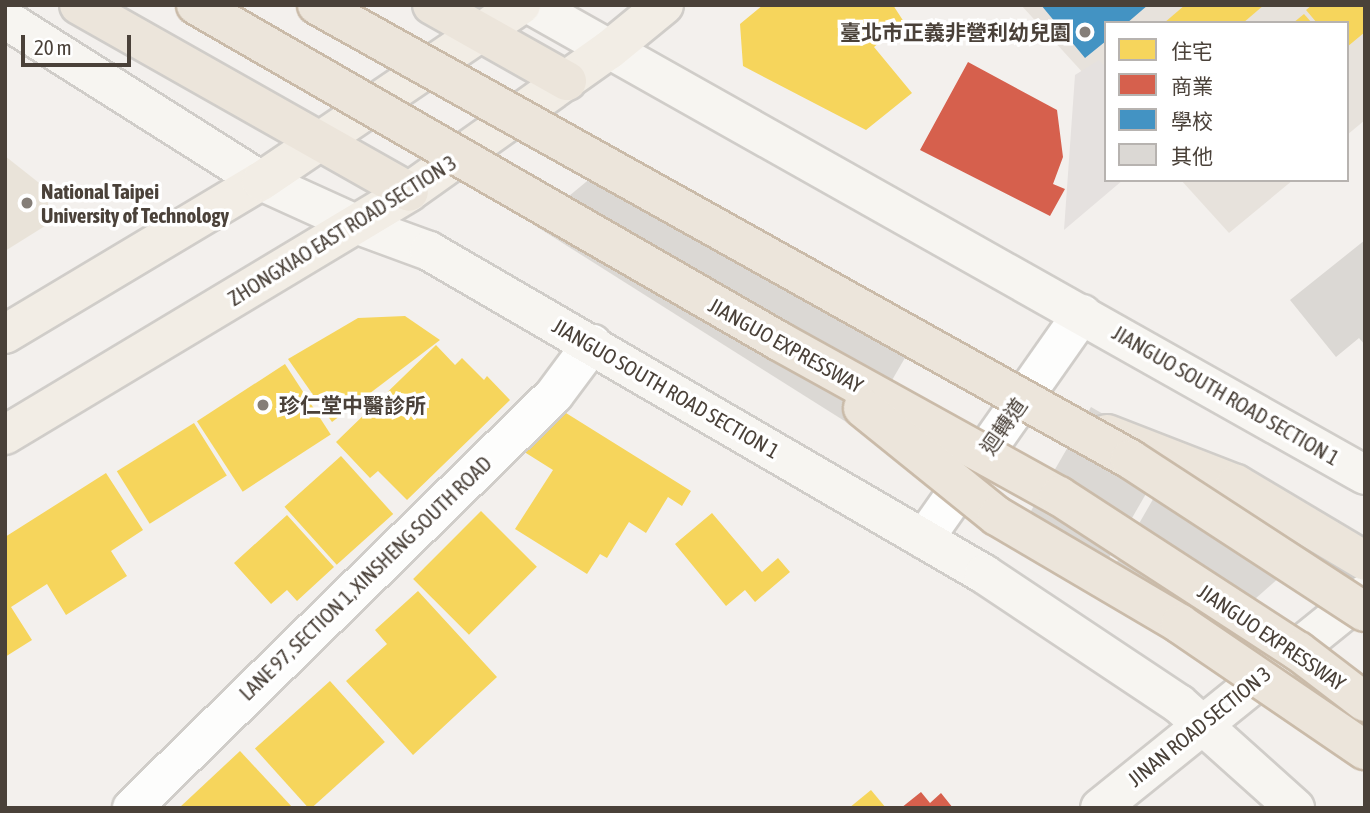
<!DOCTYPE html>
<meta charset="utf-8">
<style>
body{margin:0}
#map{position:relative;width:1370px;height:813px;overflow:hidden;background:#f3f0ed;font-family:"Asap Condensed","Noto Sans TC",sans-serif}
div>[style]{position:absolute}
.residential>*{inset:0;background:#e7e2dc}
.education>*{inset:0;background:#e9e3d9}
.parking>*{inset:0;background:#e5e1df}
.homes>*{inset:0;background:#f6d55c;transform-origin:0 0}
.shops>*{inset:0;background:#d6604d}
.schools>*{inset:0;background:#4393c3}
.building>*{inset:0;background:#dbd8d4;transform-origin:0 0}
.roads{filter:drop-shadow(2px 0 #d0cdc9) drop-shadow(-2px 0 #d0cdc9) drop-shadow(0 2px #d0cdc9) drop-shadow(0 -2px #d0cdc9)}
.street>*{height:38px;margin:-19px;padding:0 19px;transform-origin:19px;border-radius:19px;background:#fdfdfc}
.secondary>*{height:38px;margin:-19px;padding:0 19px;transform-origin:19px;border-radius:19px;background:#f7f5f1}
.primary>*{height:38px;margin:-19px;padding:0 19px;transform-origin:19px;border-radius:19px;background:#f2ede5}
.highway>*{height:38px;margin:-19px;padding:0 19px;transform-origin:19px;border-radius:19px;background:#ece5db}
.bridges{filter:drop-shadow(2px 0 #cabba9) drop-shadow(-2px 0 #cabba9) drop-shadow(0 2px #cabba9) drop-shadow(0 -2px #cabba9)}
.highway-bridge>*{height:38px;margin:-19px;padding:0 19px;transform-origin:19px;border-radius:19px;background:#ece5db}
.dots>*{width:19px;height:19px;translate:-50% -50%;box-sizing:border-box;border:4px solid #fff;border-radius:50%}
span{translate:-50% -50%;white-space:nowrap;text-align:center;line-height:1.15;-webkit-text-stroke:7px #fff;paint-order:stroke}
.poi-label{font-size:21px;color:#4a4139;font-weight:700}
.right{translate:-100% -50%;text-align:right}
.left{translate:0 -50%;text-align:left}
.street-label{font-size:21px;color:#4a4139}
.frame{position:absolute;inset:0;border:7px solid #4a4139;pointer-events:none}
.legend{position:absolute;left:1104px;top:21px;width:245px;height:161px;box-sizing:border-box;background:#fff;border:2px solid #b7b3b0;margin:0;padding:9px 12px;list-style:none;font-size:21px;color:#4a4139}
.legend li{display:flex;align-items:center;gap:14px;height:35px}
.legend b{width:35px;border:2px solid #b7b3b0}
.scale{position:absolute;left:21px;top:35px;width:110px;height:32px;box-sizing:border-box;border:4px solid #4a4139;border-top:0;padding-left:9px;font-size:21px;line-height:24px;white-space:nowrap;color:#4a4139;-webkit-text-stroke:5px #fff;paint-order:stroke}
</style>
<div id="map">
<div class="residential">
<i style="clip-path:polygon(1021px 5px,1365px 5px,1365px 120px,1347px 135px,1347px 23px,1106px 23px,1106px 98px)"></i>
<i style="clip-path:polygon(1181px 180px,1293px 180px,1229px 233px)"></i>
</div>
<div class="education">
<i style="clip-path:polygon(5px 156px,43px 186px,53px 221px,5px 251px)"></i>
</div>
<div class="parking">
<i style="clip-path:polygon(1099px 60px,1106px 68px,1106px 180px,1123px 180px,1064px 230px,1075px 75px)"></i>
</div>
<div class="homes">
<i style="clip-path:polygon(763px 5px,893px 5px,904px 22px,874px 47px,912px 93px,866px 130px,743px 66px,740px 24px)"></i>
<i style="clip-path:polygon(1185px 5px,1264px 5px,1243px 23px,1164px 23px)"></i>
<i style="clip-path:polygon(1312px 5px,1365px 5px,1365px 32px,1347px 47px,1347px 23px,1317px 23px,1306px 10px)"></i>
<i style="clip-path:polygon(1304px 14px,1312px 23px,1293px 23px)"></i>
<i style="clip-path:polygon(405px 316px,440px 340px,332px 422px,288px 359px,358px 318px)"></i>
<i style="clip-path:polygon(436px 345px,455px 365px,462px 358px,484px 380px,487px 376px,510px 400px,407px 500px,378px 471px,370px 478px,336px 442px)"></i>
<i style="left:285px;top:364px;width:84px;height:105px;rotate:57deg"></i>
<i style="clip-path:polygon(566px 413px,691px 491px,682px 506px,668px 497px,646px 533px,629px 522px,607px 558px,600px 554px,587px 574px,515px 529px,553px 470px,518px 448px,548px 414px)"></i>
<i style="left:194px;top:423px;width:62px;height:91px;rotate:58deg"></i>
<i style="left:341px;top:456px;width:78px;height:76px;rotate:48deg"></i>
<i style="clip-path:polygon(106px 473px,143px 530px,111px 551px,127px 576px,66px 615px,47px 584px,11px 607px,32px 640px,5px 657px,5px 537px)"></i>
<i style="left:481px;top:511px;width:79px;height:96px;rotate:45deg"></i>
<i style="clip-path:polygon(712px 513px,762px 572px,778px 558px,790px 572px,755px 602px,745px 590px,726px 606px,675px 544px)"></i>
<i style="clip-path:polygon(287px 515px,334px 567px,297px 601px,287px 590px,271px 604px,234px 563px)"></i>
<i style="clip-path:polygon(418px 591px,497px 677px,413px 755px,346px 681px,387px 644px,375px 630px)"></i>
<i style="left:330px;top:681px;width:82px;height:101px;rotate:48deg"></i>
<i style="clip-path:polygon(240px 751px,293px 808px,179px 808px)"></i>
<i style="clip-path:polygon(871px 790px,886px 808px,849px 808px)"></i>
</div>
<div class="shops">
<i style="clip-path:polygon(968px 62px,1057px 110px,1063px 157px,1053px 184px,1065px 189px,1050px 216px,920px 150px)"></i>
<i style="clip-path:polygon(921px 792px,930px 803px,941px 793px,953px 808px,901px 808px)"></i>
</div>
<div class="schools">
<i style="clip-path:polygon(1041px 5px,1148px 5px,1127px 23px,1106px 23px,1106px 41px,1085px 58px)"></i>
</div>
<div class="building">
<i style="clip-path:polygon(621px 153px,924px 325px,862px 432px,534px 225px)"></i>
<i style="clip-path:polygon(1365px 240px,1365px 345px,1359px 338px,1336px 357px,1290px 300px)"></i>
<i style="left:1091px;top:407px;width:91px;height:131px;rotate:30deg"></i>
<i style="clip-path:polygon(1171px 468px,1306px 554px,1221px 629px,1114px 567px)"></i>
</div>
<div class="roads">
<div class="street">
<i style="left:924px;top:539px;width:275px;rotate:-54.9deg"></i>
<i style="left:132px;top:808px;width:590px;rotate:-44.38deg"></i>
<i style="left:554px;top:395px;width:64px;rotate:-53.3deg"></i>
</div>
<div class="secondary">
<i style="left:531px;top:5px;width:957px;rotate:29.4deg"></i>
<i style="left:5px;top:19px;width:303px;rotate:32.3deg"></i>
<i style="left:261px;top:181px;width:107px;rotate:24.4deg"></i>
<i style="left:358px;top:225px;width:76px;rotate:20.1deg"></i>
<i style="left:429px;top:251px;width:642px;rotate:30.2deg"></i>
<i style="left:984px;top:574px;width:234px;rotate:33.7deg"></i>
<i style="left:1179px;top:704px;width:156px;rotate:41.9deg"></i>
<i style="left:1100px;top:808px;width:341px;rotate:-38.9deg"></i>
</div>
<div class="primary">
<i style="left:5px;top:334px;width:298px;rotate:-30.9deg"></i>
<i style="left:261px;top:181px;width:314px;rotate:-34.1deg"></i>
<i style="left:5px;top:435px;width:471px;rotate:-31deg"></i>
<i style="left:409px;top:192px;width:245px;rotate:-35.4deg"></i>
<i style="left:609px;top:50px;width:71px;rotate:-39.3deg"></i>
</div>
<div class="highway">
<i style="left:79px;top:5px;width:379px;rotate:29.5deg"></i>
<i style="left:432px;top:5px;width:155px;rotate:29.4deg"></i>
<i style="left:1107px;top:434px;width:138px;rotate:21.2deg"></i>
<i style="left:1236px;top:484px;width:150px;rotate:30.8deg"></i>
</div>
</div>
<div class="bridges">
<div class="highway-bridge">
<i style="left:196px;top:5px;width:673px;rotate:29.96deg"></i>
<i style="left:779px;top:341px;width:320px;rotate:29deg"></i>
<i style="left:1059px;top:496px;width:285px;rotate:33deg"></i>
<i style="left:1298px;top:651px;width:84px;rotate:37.3deg"></i>
<i style="left:317px;top:5px;width:931px;rotate:29.18deg"></i>
<i style="left:1130px;top:459px;width:280px;rotate:33.1deg"></i>
<i style="left:863px;top:408px;width:172px;rotate:38.9deg"></i>
<i style="left:997px;top:516px;width:212px;rotate:30.5deg"></i>
<i style="left:1180px;top:624px;width:224px;rotate:34.3deg"></i>
</div>
</div>
<div class="dots">
<i style="left:1085px;top:32px;background:#857e78"></i>
<i style="left:27px;top:203px;background:#857e78"></i>
<i style="left:263px;top:405px;background:#857e78"></i>
</div>
<div class="poi-label">
<span class="right" style="left:1071px;top:32px">臺北市正義非營利幼兒園</span>
<span class="left" style="left:41px;top:203px">National Taipei<br>University of Technology</span>
<span class="left" style="left:279px;top:405px">珍仁堂中醫診所</span>
</div>
<div class="street-label">
<span style="left:342px;top:230px;rotate:-32deg">ZHONGXIAO EAST ROAD SECTION 3</span>
<span style="left:786px;top:345px;rotate:29deg">JIANGUO EXPRESSWAY</span>
<span style="left:666px;top:388px;rotate:30deg">JIANGUO SOUTH ROAD SECTION 1</span>
<span style="left:1226px;top:395px;rotate:30deg">JIANGUO SOUTH ROAD SECTION 1</span>
<span style="left:1003px;top:426px;rotate:-55deg">迴轉道</span>
<span style="left:365px;top:578px;rotate:-44deg">LANE 97, SECTION 1, XINSHENG SOUTH ROAD</span>
<span style="left:1272px;top:637px;rotate:34deg">JIANGUO EXPRESSWAY</span>
<span style="left:1199px;top:726px;rotate:-39deg">JINAN ROAD SECTION 3</span>
</div>
<div class="frame"></div>
<ul class="legend">
<li><b style="height:19px;background:#f6d55c"></b>住宅</li>
<li><b style="height:19px;background:#d6604d"></b>商業</li>
<li><b style="height:19px;background:#4393c3"></b>學校</li>
<li><b style="height:19px;background:#dbd8d4"></b>其他</li>
</ul>
<div class="scale">20 m</div>
</div>
